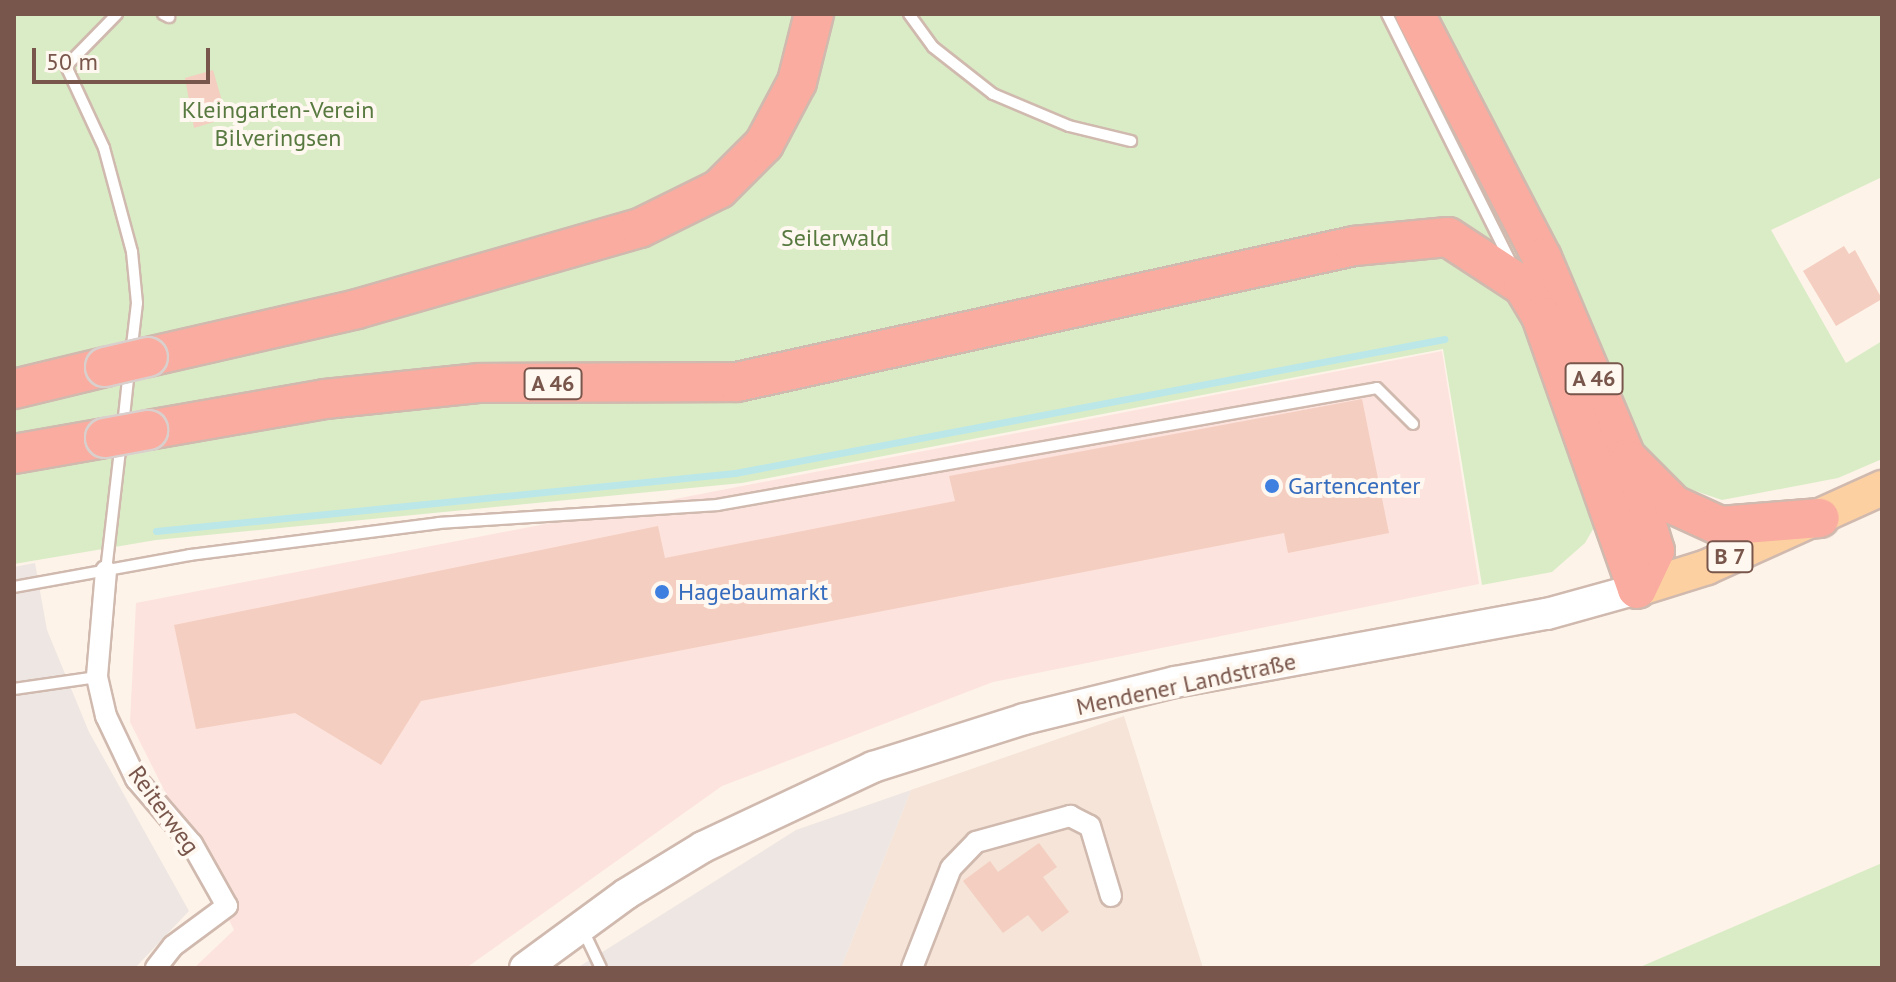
<!DOCTYPE html>
<meta charset="utf-8">
<style>
body{margin:0}
#map{position:relative;width:1896px;height:982px;overflow:hidden;background:#fdf3e9;font-family:"PT Sans",sans-serif}
div>[style]{position:absolute}
.residential>*{inset:0;background:#f5e4d7}
.commercial>*{inset:0;background:#fde3dd}
.industrial>*{inset:0;background:#eee6e2}
.green>*{inset:0;background:#daecc6}
.stream>*{height:7px;margin:-3.5px;padding:0 3.5px;transform-origin:3.5px;border-radius:3.5px;background:#bce7e8}
.building>*{inset:0;background:#f4cec0}
.roads{filter:drop-shadow(2px 0 #d0b9ae) drop-shadow(-2px 0 #d0b9ae) drop-shadow(0 2px #d0b9ae) drop-shadow(0 -2px #d0b9ae)}
.service>*{height:10px;margin:-5px;padding:0 5px;transform-origin:5px;border-radius:5px;background:#fff}
.minor>*{height:20px;margin:-10px;padding:0 10px;transform-origin:10px;border-radius:10px;background:#fff}
.secondary>*{height:30px;margin:-15px;padding:0 15px;transform-origin:15px;border-radius:15px;background:#fff}
.primary>*{height:34px;margin:-17px;padding:0 17px;transform-origin:17px;border-radius:17px;background:#fdd0a1}
.motorway>*{height:38px;margin:-19px;padding:0 19px;transform-origin:19px;border-radius:19px;background:#f9ac9f}
.bridges{filter:drop-shadow(2px 0 #d9d0cd) drop-shadow(-2px 0 #d9d0cd) drop-shadow(0 2px #d9d0cd) drop-shadow(0 -2px #d9d0cd)}
.motorway-bridge>*{height:38px;margin:-19px;padding:0 19px;transform-origin:19px;border-radius:19px;background:#f9ac9f}
.dots>*{width:22px;height:22px;translate:-50% -50%;box-sizing:border-box;border:4px solid #fff8f0;border-radius:50%}
span{translate:-50% -50%;white-space:nowrap;text-align:center;line-height:1.15;-webkit-text-stroke:8px #fff8f0;paint-order:stroke}
.shield-label span{padding:2px 6px;background:#fff8f0;border:2px solid;border-radius:6px;-webkit-text-stroke-width:0}
.shield-label{font-size:22px;color:#79564b;font-weight:700}
.park-label{font-size:24px;color:#587a40}
.shop-label{font-size:24px;color:#366cbe}
.left{translate:0 -50%;text-align:left}
.street-label{font-size:24px;color:#79564b}
.frame{position:absolute;inset:0;border:16px solid #79564b;pointer-events:none}
.scale{position:absolute;left:32px;top:48px;width:178px;height:36px;box-sizing:border-box;border:4px solid #79564b;border-top:0;padding-left:10px;font-size:24px;line-height:28px;white-space:nowrap;color:#79564b;-webkit-text-stroke:6px #fff8f0;paint-order:stroke}
</style>
<div id="map">
<div class="residential">
<i style="clip-path:polygon(1124px 716px,1203px 968px,841px 968px,911px 790px)"></i>
</div>
<div class="commercial">
<i style="clip-path:polygon(1442px 351px,1479px 584px,993px 682px,722px 786px,466px 968px,194px 968px,234px 930px,130px 722px,136px 603px)"></i>
</div>
<div class="industrial">
<i style="clip-path:polygon(35px 563px,47px 630px,89px 732px,189px 911px,135px 968px,14px 968px,14px 567px)"></i>
<i style="clip-path:polygon(911px 790px,841px 968px,577px 968px,796px 830px)"></i>
</div>
<div class="green">
<i style="clip-path:polygon(14px 14px,1882px 14px,1882px 177px,1771px 230px,1846px 363px,1882px 341px,1882px 459px,1838px 478px,1722px 500px,1672px 483px,1640px 448px,1585px 543px,1552px 572px,1482px 585px,1443px 349px,742px 483px,156px 540px,14px 564px)"></i>
<i style="clip-path:polygon(1882px 863px,1882px 968px,1640px 968px,1640px 967px)"></i>
</div>
<div class="stream">
<i style="left:156px;top:531px;width:582px;rotate:-5.72deg"></i>
<i style="left:735px;top:473px;width:722px;rotate:-10.7deg"></i>
</div>
<div class="building">
<i style="clip-path:polygon(213px 70px,227px 118px,194px 128px,185px 78px)"></i>
<i style="clip-path:polygon(1844px 246px,1849px 254px,1855px 250px,1882px 299px,1836px 326px,1803px 271px)"></i>
<i style="clip-path:polygon(1362px 399px,1389px 533px,1288px 553px,1284px 533px,421px 701px,381px 765px,295px 713px,196px 729px,174px 625px,658px 526px,665px 558px,955px 501px,949px 476px)"></i>
<i style="clip-path:polygon(1039px 843px,1057px 867px,1043px 877px,1069px 912px,1042px 932px,1028px 915px,1003px 933px,963px 881px,990px 861px,998px 872px)"></i>
</div>
<div class="roads">
<div class="service">
<i style="left:117px;top:14px;width:73px;rotate:134.4deg"></i>
<i style="left:66px;top:66px;width:90px;rotate:65.1deg"></i>
<i style="left:104px;top:148px;width:108px;rotate:74.9deg"></i>
<i style="left:132px;top:252px;width:51px;rotate:84.4deg"></i>
<i style="left:137px;top:303px;width:51px;rotate:96.7deg"></i>
<i style="left:163px;top:14px;width:7px;rotate:27deg"></i>
<i style="left:909px;top:14px;width:41px;rotate:54deg"></i>
<i style="left:933px;top:47px;width:76px;rotate:38.1deg"></i>
<i style="left:993px;top:94px;width:82px;rotate:22.8deg"></i>
<i style="left:1069px;top:126px;width:64px;rotate:13.6deg"></i>
<i style="left:1387px;top:14px;width:278px;rotate:63.5deg"></i>
<i style="left:123px;top:426px;width:56px;rotate:-83.9deg"></i>
<i style="left:106px;top:571px;width:130px;rotate:-83.4deg"></i>
<i style="left:14px;top:587px;width:179px;rotate:-10.3deg"></i>
<i style="left:190px;top:555px;width:251px;rotate:-7.3deg"></i>
<i style="left:439px;top:523px;width:279px;rotate:-3.7deg"></i>
<i style="left:717px;top:505px;width:670px;rotate:-10.05deg"></i>
<i style="left:1377px;top:388px;width:51px;rotate:45deg"></i>
<i style="left:14px;top:689px;width:84px;rotate:-8.2deg"></i>
<i style="left:582px;top:928px;width:44px;rotate:64.6deg"></i>
</div>
<div class="minor">
<i style="left:106px;top:571px;width:106px;rotate:94.9deg"></i>
<i style="left:97px;top:677px;width:40px;rotate:77deg"></i>
<i style="left:106px;top:716px;width:70px;rotate:64.5deg"></i>
<i style="left:136px;top:779px;width:86px;rotate:49.3deg"></i>
<i style="left:192px;top:844px;width:71px;rotate:60.6deg"></i>
<i style="left:227px;top:906px;width:67px;rotate:143.5deg"></i>
<i style="left:173px;top:946px;width:28px;rotate:128deg"></i>
<i style="left:912px;top:968px;width:107px;rotate:-68.7deg"></i>
<i style="left:951px;top:868px;width:36px;rotate:-46deg"></i>
<i style="left:976px;top:842px;width:98px;rotate:-15.5deg"></i>
<i style="left:1070px;top:816px;width:22px;rotate:27deg"></i>
<i style="left:1090px;top:826px;width:73px;rotate:73.3deg"></i>
</div>
<div class="secondary">
<i style="left:525px;top:968px;width:125px;rotate:-36.2deg"></i>
<i style="left:626px;top:894px;width:90px;rotate:-31.4deg"></i>
<i style="left:703px;top:847px;width:188px;rotate:-25.2deg"></i>
<i style="left:873px;top:767px;width:158px;rotate:-17.6deg"></i>
<i style="left:1024px;top:719px;width:155px;rotate:-13.8deg"></i>
<i style="left:1175px;top:682px;width:378px;rotate:-10.4deg"></i>
<i style="left:1547px;top:614px;width:93px;rotate:-15.5deg"></i>
</div>
<div class="primary">
<i style="left:1637px;top:589px;width:73px;rotate:-17.4deg"></i>
<i style="left:1707px;top:567px;width:192px;rotate:-24.3deg"></i>
</div>
<div class="motorway">
<i style="left:1415px;top:14px;width:275px;rotate:62.5deg"></i>
<i style="left:1542px;top:258px;width:218px;rotate:67.1deg"></i>
<i style="left:1627px;top:459px;width:96px;rotate:73.1deg"></i>
<i style="left:1655px;top:551px;width:42px;rotate:115.3deg"></i>
<i style="left:148px;top:357px;width:214px;rotate:-12.9deg"></i>
<i style="left:357px;top:309px;width:294px;rotate:-16deg"></i>
<i style="left:640px;top:228px;width:88px;rotate:-26.3deg"></i>
<i style="left:719px;top:189px;width:64px;rotate:-45deg"></i>
<i style="left:764px;top:144px;width:70px;rotate:-62deg"></i>
<i style="left:797px;top:82px;width:70px;rotate:-76deg"></i>
<i style="left:14px;top:389px;width:94px;rotate:-13.6deg"></i>
<i style="left:148px;top:430px;width:180px;rotate:-9.9deg"></i>
<i style="left:325px;top:399px;width:156px;rotate:-5.9deg"></i>
<i style="left:480px;top:383px;width:257px;rotate:-0.2deg"></i>
<i style="left:737px;top:382px;width:632px;rotate:-12.43deg"></i>
<i style="left:1354px;top:246px;width:94px;rotate:-5.5deg"></i>
<i style="left:1448px;top:237px;width:90px;rotate:33.2deg"></i>
<i style="left:1523px;top:286px;width:35px;rotate:59deg"></i>
<i style="left:1541px;top:316px;width:289px;rotate:70.6deg"></i>
<i style="left:14px;top:454px;width:92px;rotate:-10deg"></i>
<i style="left:1630px;top:461px;width:62px;rotate:45deg"></i>
<i style="left:1674px;top:505px;width:51px;rotate:24.5deg"></i>
<i style="left:1720px;top:526px;width:100px;rotate:-4.6deg"></i>
</div>
</div>
<div class="bridges">
<div class="motorway-bridge">
<i style="left:105px;top:367px;width:44px;rotate:-13.1deg"></i>
<i style="left:105px;top:438px;width:44px;rotate:-10.5deg"></i>
</div>
</div>
<div class="dots">
<i style="left:1272px;top:486px;background:#3f7fe0"></i>
<i style="left:662px;top:592px;background:#3f7fe0"></i>
</div>
<div class="shield-label">
<span style="left:1594px;top:379px">A 46</span>
<span style="left:553px;top:384px">A 46</span>
<span style="left:1730px;top:557px">B 7</span>
</div>
<div class="park-label">
<span style="left:278px;top:124px">Kleingarten-Verein<br>Bilveringsen</span>
<span style="left:835px;top:238px">Seilerwald</span>
</div>
<div class="shop-label">
<span class="left" style="left:1288px;top:486px">Gartencenter</span>
<span class="left" style="left:678px;top:592px">Hagebaumarkt</span>
</div>
<div class="street-label">
<span style="left:1186px;top:684px;rotate:-12deg">Mendener Landstraße</span>
<span style="left:164px;top:810px;rotate:54deg">Reiterweg</span>
</div>
<div class="frame"></div>
<div class="scale">50 m</div>
</div>
